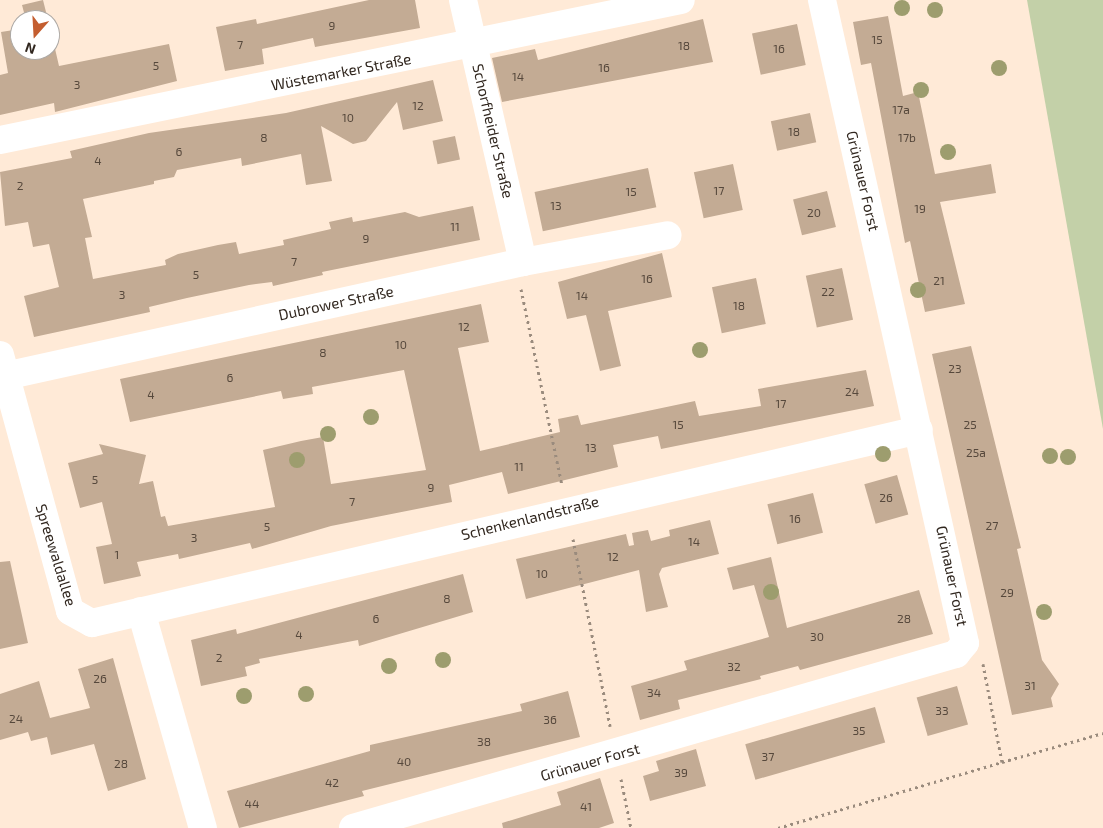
<!DOCTYPE html>
<meta charset="utf-8">
<style>
body{margin:0}
#map{position:relative;width:1103px;height:828px;overflow:hidden;background:#ffead7;font-family:"Exo 2",sans-serif}
div>[style]{position:absolute}
.green>*{inset:0;background:#c3d0a8}
.building>*{inset:0;background:#c3ab94;transform-origin:0 0}
.path>*{height:3px;margin-top:-1.5px;transform-origin:0;background:repeating-linear-gradient(90deg,#9a8b7d 0 2.5px,transparent 0 6.5px)}
.minor>*{height:28px;margin:-14px;padding:0 14px;transform-origin:14px;border-radius:14px;background:#fff}
.trees>*{width:16px;height:16px;margin:-8px;border-radius:50%;background:#9d9d6e}
span{translate:-50% -50%;white-space:nowrap;text-align:center;line-height:1.15;-webkit-text-stroke:4px #fff;paint-order:stroke}
.number-label{font-size:12px;color:#56483c}
.number-label span{-webkit-text-stroke-width:0}
.street-label{font-size:15px;color:#31271f}
.north{position:absolute;left:10px;top:10px;width:50px;height:50px;box-sizing:border-box;background:#fff;border:1px solid #ada9a5;border-radius:50%;rotate:199deg;font-size:14px;font-weight:700;line-height:20px;text-align:center;color:#31271f}
.north::after{content:'';display:block;margin:auto;width:18px;height:22px;background:#c45e30;clip-path:polygon(50% 0,100% 100%,50% 72%,0 100%)}
</style>
<div id="map">
<div class="green">
<i style="clip-path:polygon(1027px 0,1103px 0,1103px 429px)"></i>
</div>
<div class="building">
<i style="clip-path:polygon(43px 0,48px 20px,26px 20px,22px 5px)"></i>
<i style="clip-path:polygon(369px 0,415px 0,420px 28px,315px 47px,313px 38px,262px 49px,264px 64px,225px 71px,216px 27px,256px 19px,257px 24px)"></i>
<i style="clip-path:polygon(888px 16px,903px 96px,918px 92px,935px 174px,991px 164px,996px 193px,940px 202px,965px 304px,925px 312px,910px 241px,905px 243px,871px 63px,861px 65px,853px 22px)"></i>
<i style="clip-path:polygon(703px 19px,713px 62px,502px 102px,492px 58px,535px 49px,538px 60px)"></i>
<i style="left:797px;top:24px;width:42px;height:46px;rotate:78deg"></i>
<i style="clip-path:polygon(50px 27px,59px 66px,169px 44px,177px 81px,55px 112px,54px 103px,0 115px,0 75px,8px 73px,1px 32px,20px 29px,20px 50px,50px 50px)"></i>
<i style="clip-path:polygon(433px 80px,443px 121px,403px 130px,397px 102px,366px 141px,353px 144px,321px 126px,332px 181px,306px 185px,301px 154px,242px 166px,241px 158px,177px 170px,174px 177px,154px 181px,154px 184px,83px 199px,92px 237px,85px 238px,93px 279px,166px 265px,165px 260px,178px 254px,218px 245px,236px 242px,239px 254px,284px 245px,283px 240px,331px 229px,329px 222px,352px 217px,353px 222px,405px 212px,419px 217px,473px 206px,480px 240px,322px 272px,323px 275px,273px 286px,272px 282px,249px 285px,187px 298px,149px 307px,150px 312px,34px 337px,24px 296px,59px 287px,49px 244px,33px 247px,28px 222px,5px 226px,0 172px,72px 158px,70px 151px,149px 133px,286px 113px)"></i>
<i style="left:810px;top:113px;width:30px;height:40px;rotate:78deg"></i>
<i style="left:455px;top:136px;width:24px;height:23px;rotate:78deg"></i>
<i style="left:733px;top:164px;width:47px;height:40px;rotate:78deg"></i>
<i style="left:648px;top:168px;width:40px;height:116px;rotate:78deg"></i>
<i style="left:827px;top:191px;width:37px;height:35px;rotate:76deg"></i>
<i style="clip-path:polygon(662px 253px,672px 297px,608px 311px,621px 366px,600px 371px,586px 315px,567px 319px,558px 282px)"></i>
<i style="left:842px;top:268px;width:53px;height:37px;rotate:78deg"></i>
<i style="left:756px;top:278px;width:47px;height:45px;rotate:78deg"></i>
<i style="clip-path:polygon(481px 304px,489px 342px,458px 348px,480px 451px,560px 432px,558px 419px,578px 415px,581px 425px,695px 401px,699px 416px,761px 406px,758px 389px,866px 370px,874px 406px,661px 449px,658px 436px,613px 445px,618px 467px,508px 494px,502px 472px,449px 485px,452px 502px,331px 526px,252px 549px,250px 543px,179px 559px,178px 554px,137px 562px,141px 576px,104px 584px,96px 547px,112px 544px,102px 502px,80px 508px,68px 463px,103px 454px,99px 444px,146px 455px,139px 484px,153px 481px,161px 517px,165px 516px,168px 526px,275px 507px,263px 450px,301px 441px,323px 437px,331px 484px,426px 470px,404px 370px,312px 387px,313px 394px,283px 399px,281px 391px,130px 422px,120px 379px)"></i>
<i style="clip-path:polygon(971px 346px,1021px 548px,1017px 549px,1042px 660px,1059px 684px,1051px 698px,1053px 707px,1012px 715px,932px 354px)"></i>
<i style="left:897px;top:475px;width:41px;height:34px;rotate:74deg"></i>
<i style="left:813px;top:493px;width:41px;height:47px;rotate:76deg"></i>
<i style="clip-path:polygon(710px 520px,719px 554px,662px 568px,659px 574px,668px 607px,646px 612px,639px 570px,526px 599px,516px 559px,626px 534px,629px 546px,634px 545px,632px 533px,648px 530px,651px 541px,670px 536px,669px 530px)"></i>
<i style="clip-path:polygon(771px 557px,787px 628px,919px 590px,933px 634px,800px 670px,798px 666px,760px 676px,761px 679px,678px 700px,680px 709px,640px 720px,631px 686px,687px 670px,684px 661px,769px 637px,754px 585px,733px 590px,727px 568px)"></i>
<i style="clip-path:polygon(10px 561px,28px 643px,0 649px,0 562px)"></i>
<i style="clip-path:polygon(463px 574px,473px 612px,359px 646px,358px 640px,259px 659px,260px 663px,245px 667px,247px 676px,201px 686px,191px 640px,236px 629px,237px 634px)"></i>
<i style="clip-path:polygon(113px 658px,146px 779px,108px 791px,94px 744px,51px 755px,47px 737px,31px 741px,28px 732px,0 740px,0 694px,39px 681px,50px 718px,90px 708px,78px 669px)"></i>
<i style="left:957px;top:686px;width:40px;height:42px;rotate:74deg"></i>
<i style="clip-path:polygon(568px 691px,580px 737px,362px 791px,364px 796px,239px 828px,227px 791px,370px 751px,370px 745px,522px 711px,520px 704px)"></i>
<i style="left:875px;top:707px;width:37px;height:135px;rotate:74deg"></i>
<i style="clip-path:polygon(696px 749px,706px 786px,650px 801px,643px 776px,659px 771px,656px 761px)"></i>
<i style="clip-path:polygon(600px 778px,614px 823px,599px 828px,503px 828px,502px 823px,561px 805px,557px 792px)"></i>
</div>
<div class="path">
<i style="left:521px;top:289px;width:201px;rotate:78.2deg"></i>
<i style="left:573px;top:539px;width:191px;rotate:78.8deg"></i>
<i style="left:1002px;top:762px;width:105px;rotate:-16deg"></i>
<i style="left:621px;top:779px;width:50px;rotate:78.5deg"></i>
<i style="left:778px;top:828px;width:234px;rotate:-16.4deg"></i>
<i style="left:1002px;top:762px;width:100px;rotate:-101deg"></i>
</div>
<div class="minor">
<i style="left:463px;top:0;width:269px;rotate:77.1deg"></i>
<i style="left:0;top:140px;width:695px;rotate:-11.62deg"></i>
<i style="left:0;top:355px;width:265px;rotate:74.7deg"></i>
<i style="left:70px;top:611px;width:25px;rotate:29deg"></i>
<i style="left:92px;top:623px;width:849px;rotate:-13.14deg"></i>
<i style="left:5px;top:376px;width:530px;rotate:-12.41deg"></i>
<i style="left:523px;top:262px;width:147px;rotate:-10.5deg"></i>
<i style="left:141px;top:611px;width:226px;rotate:74.1deg"></i>
<i style="left:353px;top:828px;width:628px;rotate:-16.1deg"></i>
<i style="left:956px;top:654px;width:14px;rotate:-51deg"></i>
<i style="left:965px;top:643px;width:659px;rotate:-102.54deg"></i>
</div>
<div class="trees">
<i style="left:902px;top:8px"></i>
<i style="left:935px;top:10px"></i>
<i style="left:999px;top:68px"></i>
<i style="left:921px;top:90px"></i>
<i style="left:948px;top:152px"></i>
<i style="left:918px;top:290px"></i>
<i style="left:700px;top:350px"></i>
<i style="left:371px;top:417px"></i>
<i style="left:328px;top:434px"></i>
<i style="left:883px;top:454px"></i>
<i style="left:1050px;top:456px"></i>
<i style="left:1068px;top:457px"></i>
<i style="left:297px;top:460px"></i>
<i style="left:771px;top:592px"></i>
<i style="left:1044px;top:612px"></i>
<i style="left:443px;top:660px"></i>
<i style="left:389px;top:666px"></i>
<i style="left:306px;top:694px"></i>
<i style="left:244px;top:696px"></i>
</div>
<div class="number-label">
<span style="left:332px;top:26px">9</span>
<span style="left:877px;top:40px">15</span>
<span style="left:240px;top:45px">7</span>
<span style="left:684px;top:46px">18</span>
<span style="left:779px;top:49px">16</span>
<span style="left:156px;top:66px">5</span>
<span style="left:604px;top:68px">16</span>
<span style="left:518px;top:77px">14</span>
<span style="left:77px;top:85px">3</span>
<span style="left:418px;top:106px">12</span>
<span style="left:901px;top:110px">17a</span>
<span style="left:348px;top:118px">10</span>
<span style="left:794px;top:132px">18</span>
<span style="left:264px;top:138px">8</span>
<span style="left:907px;top:138px">17b</span>
<span style="left:179px;top:152px">6</span>
<span style="left:98px;top:161px">4</span>
<span style="left:20px;top:186px">2</span>
<span style="left:719px;top:191px">17</span>
<span style="left:631px;top:192px">15</span>
<span style="left:556px;top:206px">13</span>
<span style="left:920px;top:209px">19</span>
<span style="left:814px;top:213px">20</span>
<span style="left:455px;top:227px">11</span>
<span style="left:366px;top:239px">9</span>
<span style="left:294px;top:262px">7</span>
<span style="left:196px;top:275px">5</span>
<span style="left:647px;top:279px">16</span>
<span style="left:939px;top:281px">21</span>
<span style="left:828px;top:292px">22</span>
<span style="left:122px;top:295px">3</span>
<span style="left:582px;top:296px">14</span>
<span style="left:739px;top:306px">18</span>
<span style="left:464px;top:327px">12</span>
<span style="left:401px;top:345px">10</span>
<span style="left:323px;top:353px">8</span>
<span style="left:955px;top:369px">23</span>
<span style="left:230px;top:378px">6</span>
<span style="left:852px;top:392px">24</span>
<span style="left:151px;top:395px">4</span>
<span style="left:781px;top:404px">17</span>
<span style="left:678px;top:425px">15</span>
<span style="left:970px;top:425px">25</span>
<span style="left:591px;top:448px">13</span>
<span style="left:976px;top:453px">25a</span>
<span style="left:519px;top:467px">11</span>
<span style="left:95px;top:480px">5</span>
<span style="left:431px;top:488px">9</span>
<span style="left:886px;top:498px">26</span>
<span style="left:352px;top:502px">7</span>
<span style="left:795px;top:519px">16</span>
<span style="left:992px;top:526px">27</span>
<span style="left:267px;top:527px">5</span>
<span style="left:194px;top:538px">3</span>
<span style="left:694px;top:542px">14</span>
<span style="left:117px;top:555px">1</span>
<span style="left:613px;top:557px">12</span>
<span style="left:542px;top:574px">10</span>
<span style="left:1007px;top:593px">29</span>
<span style="left:447px;top:599px">8</span>
<span style="left:376px;top:619px">6</span>
<span style="left:904px;top:619px">28</span>
<span style="left:299px;top:635px">4</span>
<span style="left:817px;top:637px">30</span>
<span style="left:219px;top:658px">2</span>
<span style="left:734px;top:667px">32</span>
<span style="left:100px;top:679px">26</span>
<span style="left:1030px;top:686px">31</span>
<span style="left:654px;top:693px">34</span>
<span style="left:942px;top:711px">33</span>
<span style="left:16px;top:719px">24</span>
<span style="left:550px;top:720px">36</span>
<span style="left:859px;top:731px">35</span>
<span style="left:484px;top:742px">38</span>
<span style="left:768px;top:757px">37</span>
<span style="left:404px;top:762px">40</span>
<span style="left:121px;top:764px">28</span>
<span style="left:681px;top:773px">39</span>
<span style="left:332px;top:783px">42</span>
<span style="left:252px;top:804px">44</span>
<span style="left:586px;top:807px">41</span>
</div>
<div class="street-label">
<span style="left:341px;top:72px;rotate:-11deg">Wüstemarker Straße</span>
<span style="left:493px;top:131px;rotate:77deg">Schorfheider Straße</span>
<span style="left:863px;top:181px;rotate:77deg">Grünauer Forst</span>
<span style="left:336px;top:303px;rotate:-12deg">Dubrower Straße</span>
<span style="left:530px;top:518px;rotate:-14deg">Schenkenlandstraße</span>
<span style="left:56px;top:555px;rotate:73deg">Spreewaldallee</span>
<span style="left:952px;top:576px;rotate:78deg">Grünauer Forst</span>
<span style="left:590px;top:762px;rotate:-16deg">Grünauer Forst</span>
</div>
<div class="north">N</div>
</div>
